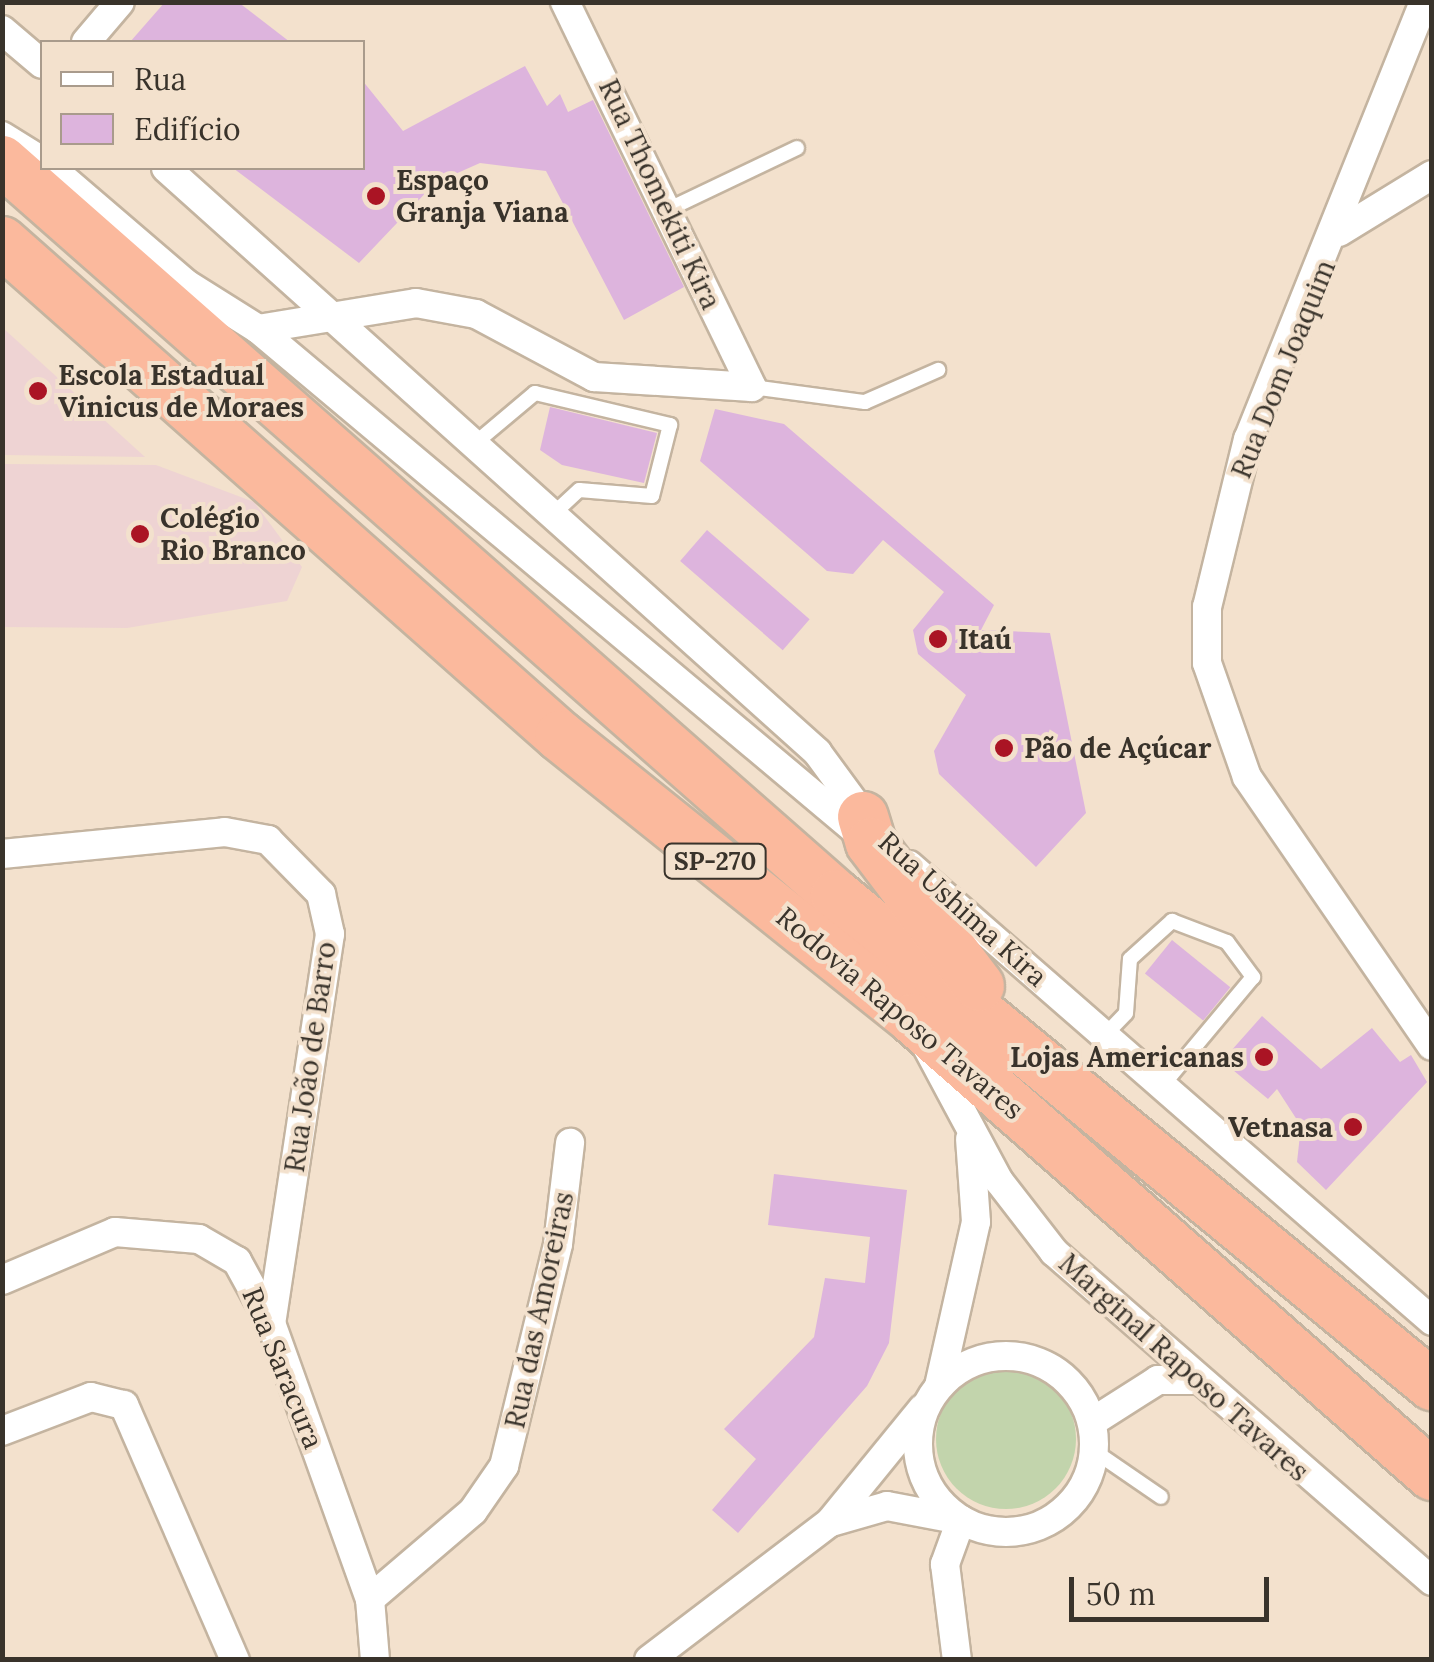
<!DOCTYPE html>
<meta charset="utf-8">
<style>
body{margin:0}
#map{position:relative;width:1434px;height:1662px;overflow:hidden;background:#f3e1cd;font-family:Lora,serif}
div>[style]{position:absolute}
.education>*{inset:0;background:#eed3d3}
.green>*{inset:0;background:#c2d4ac}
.round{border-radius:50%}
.building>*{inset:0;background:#ddb4dd;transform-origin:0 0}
.roads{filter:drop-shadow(2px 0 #c4b4a0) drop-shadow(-2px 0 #c4b4a0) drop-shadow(0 2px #c4b4a0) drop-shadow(0 -2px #c4b4a0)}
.lane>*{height:14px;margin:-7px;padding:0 7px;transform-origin:7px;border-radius:7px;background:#fff}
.street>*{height:28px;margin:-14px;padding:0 14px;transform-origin:14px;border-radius:14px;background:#fff}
.street>.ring{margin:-14px;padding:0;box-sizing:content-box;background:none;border:28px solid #fff;border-radius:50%}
.highway>*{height:50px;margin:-25px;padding:0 25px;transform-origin:25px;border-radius:25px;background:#fbb99d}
.dots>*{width:28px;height:28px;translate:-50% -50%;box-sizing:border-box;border:5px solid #f3e1cd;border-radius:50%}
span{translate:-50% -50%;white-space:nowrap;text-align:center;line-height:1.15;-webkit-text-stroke:8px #f3e1cd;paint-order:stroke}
.shield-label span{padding:2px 8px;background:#f3e1cd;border:2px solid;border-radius:8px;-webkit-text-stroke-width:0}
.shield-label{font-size:25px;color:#39332b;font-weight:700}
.poi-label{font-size:28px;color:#39332b;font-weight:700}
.left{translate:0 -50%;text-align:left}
.right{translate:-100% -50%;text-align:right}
.street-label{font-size:28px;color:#39332b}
.frame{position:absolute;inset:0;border:5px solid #39332b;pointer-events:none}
.legend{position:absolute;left:40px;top:40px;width:325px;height:130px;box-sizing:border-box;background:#f3e1cd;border:2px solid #a99b8c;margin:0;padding:12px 18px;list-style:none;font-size:30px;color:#39332b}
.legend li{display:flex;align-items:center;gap:20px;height:50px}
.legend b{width:50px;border:2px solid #a99b8c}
.scale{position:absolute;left:1069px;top:1577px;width:200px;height:45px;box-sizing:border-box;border:5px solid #39332b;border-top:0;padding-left:12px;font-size:30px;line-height:35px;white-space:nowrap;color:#39332b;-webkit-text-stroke:8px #f3e1cd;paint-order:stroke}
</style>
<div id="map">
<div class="education">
<i style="clip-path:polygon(3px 328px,145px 457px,3px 455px)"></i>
<i style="clip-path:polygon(3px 464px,156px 465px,254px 502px,302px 567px,287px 601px,127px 628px,3px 627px)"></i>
</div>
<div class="green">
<i class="round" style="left:936px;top:1369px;width:140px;height:140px"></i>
</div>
<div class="building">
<i style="clip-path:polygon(165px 2px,238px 2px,290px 42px,130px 42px)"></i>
<i style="clip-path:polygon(525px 66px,547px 106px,560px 94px,568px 112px,593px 100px,684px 287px,624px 320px,546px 171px,480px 163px,435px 183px,359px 263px,233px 168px,362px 168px,362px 80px,403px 131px)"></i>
<i style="clip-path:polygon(550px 407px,657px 433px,644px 483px,562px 465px,540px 450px)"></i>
<i style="clip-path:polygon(715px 409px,784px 424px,994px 605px,981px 630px,1050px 633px,1086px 813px,1036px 867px,939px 774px,934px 751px,966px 695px,918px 654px,913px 630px,944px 592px,883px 540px,853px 574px,827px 571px,700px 461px)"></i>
<i style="left:707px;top:530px;width:136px;height:41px;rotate:41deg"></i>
<i style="left:1172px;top:940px;width:75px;height:43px;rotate:39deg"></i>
<i style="clip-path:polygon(1262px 1016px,1321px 1069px,1372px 1028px,1400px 1062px,1411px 1055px,1427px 1082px,1326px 1190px,1297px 1162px,1301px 1126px,1277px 1089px,1268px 1099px,1222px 1061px)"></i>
<i style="clip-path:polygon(774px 1174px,907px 1190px,889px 1343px,867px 1386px,738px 1533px,712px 1510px,756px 1459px,724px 1429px,814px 1337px,825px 1278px,865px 1283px,870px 1237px,768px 1225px)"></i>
</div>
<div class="roads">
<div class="lane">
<i style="left:667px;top:210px;width:144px;rotate:-25.5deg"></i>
<i style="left:752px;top:387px;width:114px;rotate:7.6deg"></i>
<i style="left:865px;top:402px;width:80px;rotate:-23.7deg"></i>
<i style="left:473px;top:445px;width:81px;rotate:-40deg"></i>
<i style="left:535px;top:393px;width:139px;rotate:13.3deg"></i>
<i style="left:670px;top:425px;width:73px;rotate:104.2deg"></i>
<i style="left:652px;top:496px;width:73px;rotate:-175.3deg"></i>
<i style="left:579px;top:490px;width:41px;rotate:137deg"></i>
<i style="left:1105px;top:1035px;width:30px;rotate:-46deg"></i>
<i style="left:1126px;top:1013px;width:54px;rotate:-85.8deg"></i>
<i style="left:1130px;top:959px;width:57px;rotate:-42.1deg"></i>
<i style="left:1172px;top:921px;width:59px;rotate:20.9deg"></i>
<i style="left:1227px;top:942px;width:44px;rotate:53.4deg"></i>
<i style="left:1253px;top:977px;width:142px;rotate:129.9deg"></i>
<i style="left:1094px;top:1451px;width:81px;rotate:34.5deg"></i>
</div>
<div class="street">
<i style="left:565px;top:2px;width:428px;rotate:64.1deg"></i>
<i style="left:1424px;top:2px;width:471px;rotate:111.9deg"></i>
<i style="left:1248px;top:439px;width:173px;rotate:103.7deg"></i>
<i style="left:1207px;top:607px;width:56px;rotate:90deg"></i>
<i style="left:1207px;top:663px;width:121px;rotate:70.7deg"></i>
<i style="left:1247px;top:777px;width:326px;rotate:55.5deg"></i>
<i style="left:2px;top:30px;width:52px;rotate:40.4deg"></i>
<i style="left:86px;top:42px;width:52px;rotate:-49.6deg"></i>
<i style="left:2px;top:136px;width:47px;rotate:32deg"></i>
<i style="left:51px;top:168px;width:177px;rotate:40.6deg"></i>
<i style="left:185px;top:283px;width:86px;rotate:32.2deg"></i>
<i style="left:258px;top:329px;width:160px;rotate:-9.3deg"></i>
<i style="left:416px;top:303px;width:61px;rotate:10.4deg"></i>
<i style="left:476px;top:314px;width:134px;rotate:28.1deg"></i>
<i style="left:594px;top:377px;width:158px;rotate:3.6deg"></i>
<i style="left:166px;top:168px;width:875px;rotate:41.89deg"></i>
<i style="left:817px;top:752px;width:93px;rotate:53.7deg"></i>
<i style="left:1339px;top:232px;width:109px;rotate:-31.5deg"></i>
<i style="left:258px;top:329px;width:794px;rotate:39.99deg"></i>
<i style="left:2px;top:854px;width:224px;rotate:-5.6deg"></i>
<i style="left:225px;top:832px;width:44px;rotate:10.5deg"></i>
<i style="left:268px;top:840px;width:76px;rotate:45.5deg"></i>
<i style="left:321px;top:894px;width:41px;rotate:77.3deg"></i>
<i style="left:330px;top:934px;width:393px;rotate:98.6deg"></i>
<i style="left:909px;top:865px;width:694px;rotate:41.08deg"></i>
<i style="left:927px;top:1047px;width:152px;rotate:61.8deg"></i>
<i style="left:999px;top:1181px;width:90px;rotate:52.2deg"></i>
<i style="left:1054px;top:1252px;width:501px;rotate:41.04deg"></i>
<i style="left:2px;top:1280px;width:123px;rotate:-23deg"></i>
<i style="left:115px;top:1232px;width:84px;rotate:4.8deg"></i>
<i style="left:199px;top:1239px;width:44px;rotate:30.1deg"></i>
<i style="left:237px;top:1261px;width:71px;rotate:61.3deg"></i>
<i style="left:271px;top:1323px;width:293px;rotate:70.3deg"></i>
<i style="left:370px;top:1599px;width:61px;rotate:85.3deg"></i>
<i class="ring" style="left:918px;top:1356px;width:148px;height:148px"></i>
<i style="left:939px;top:1386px;width:168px;rotate:-77.3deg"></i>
<i style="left:976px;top:1222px;width:83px;rotate:-94.1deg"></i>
<i style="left:1092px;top:1422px;width:78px;rotate:-32.5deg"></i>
<i style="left:1158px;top:1380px;width:34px"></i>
<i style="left:2px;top:1431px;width:95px;rotate:-20.9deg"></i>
<i style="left:91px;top:1397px;width:34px;rotate:14deg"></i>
<i style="left:124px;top:1405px;width:278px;rotate:66.5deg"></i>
<i style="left:831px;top:1522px;width:58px;rotate:-15.9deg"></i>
<i style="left:887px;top:1506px;width:75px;rotate:10.7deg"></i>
<i style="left:961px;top:1520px;width:47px;rotate:110deg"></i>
<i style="left:945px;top:1564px;width:97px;rotate:82.9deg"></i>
<i style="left:370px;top:1599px;width:135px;rotate:-40.5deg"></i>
<i style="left:473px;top:1511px;width:55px;rotate:-55.4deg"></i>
<i style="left:504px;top:1466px;width:228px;rotate:-76.3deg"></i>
<i style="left:558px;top:1244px;width:102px;rotate:-83.2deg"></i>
<i style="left:649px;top:1660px;width:228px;rotate:-37.3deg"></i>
<i style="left:830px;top:1522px;width:146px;rotate:-50.8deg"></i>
</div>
<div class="highway">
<i style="left:2px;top:161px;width:1111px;rotate:41.35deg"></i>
<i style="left:836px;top:895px;width:772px;rotate:39.43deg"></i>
<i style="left:2px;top:242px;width:745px;rotate:41.52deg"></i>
<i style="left:560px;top:736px;width:452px;rotate:38.7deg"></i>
<i style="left:913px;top:1019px;width:691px;rotate:41.3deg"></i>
<i style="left:863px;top:817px;width:27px;rotate:73deg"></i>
<i style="left:871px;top:843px;width:179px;rotate:52.9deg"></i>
</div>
</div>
<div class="dots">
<i style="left:376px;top:196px;background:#aa1424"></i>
<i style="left:38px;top:391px;background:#aa1424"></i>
<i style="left:140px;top:534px;background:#aa1424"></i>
<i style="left:938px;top:639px;background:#aa1424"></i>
<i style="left:1004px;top:748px;background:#aa1424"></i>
<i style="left:1264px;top:1057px;background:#aa1424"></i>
<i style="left:1353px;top:1127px;background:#aa1424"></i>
</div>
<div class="shield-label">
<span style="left:715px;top:861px">SP-270</span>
</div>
<div class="poi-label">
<span class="left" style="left:396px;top:196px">Espaço<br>Granja Viana</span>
<span class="left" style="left:58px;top:391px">Escola Estadual<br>Vinicus de Moraes</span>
<span class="left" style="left:160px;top:534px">Colégio<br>Rio Branco</span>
<span class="left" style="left:958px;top:639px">Itaú</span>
<span class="left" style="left:1024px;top:748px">Pão de Açúcar</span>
<span class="right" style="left:1244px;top:1057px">Lojas Americanas</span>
<span class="right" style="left:1333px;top:1127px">Vetnasa</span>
</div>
<div class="street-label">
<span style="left:660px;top:194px;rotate:65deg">Rua Thomekiti Kira</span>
<span style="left:1283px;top:369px;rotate:-68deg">Rua Dom Joaquim</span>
<span style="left:963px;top:909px;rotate:42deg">Rua Ushima Kira</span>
<span style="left:900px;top:1013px;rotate:40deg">Rodovia Raposo Tavares</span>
<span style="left:310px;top:1057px;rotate:-82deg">Rua João de Barro</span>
<span style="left:539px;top:1310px;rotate:-78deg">Rua das Amoreiras</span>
<span style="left:1184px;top:1367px;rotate:42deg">Marginal Raposo Tavares</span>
<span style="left:283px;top:1368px;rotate:68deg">Rua Saracura</span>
</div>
<div class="frame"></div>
<ul class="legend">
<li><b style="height:12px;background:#fff"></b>Rua</li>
<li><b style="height:28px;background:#ddb4dd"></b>Edifício</li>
</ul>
<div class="scale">50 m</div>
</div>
